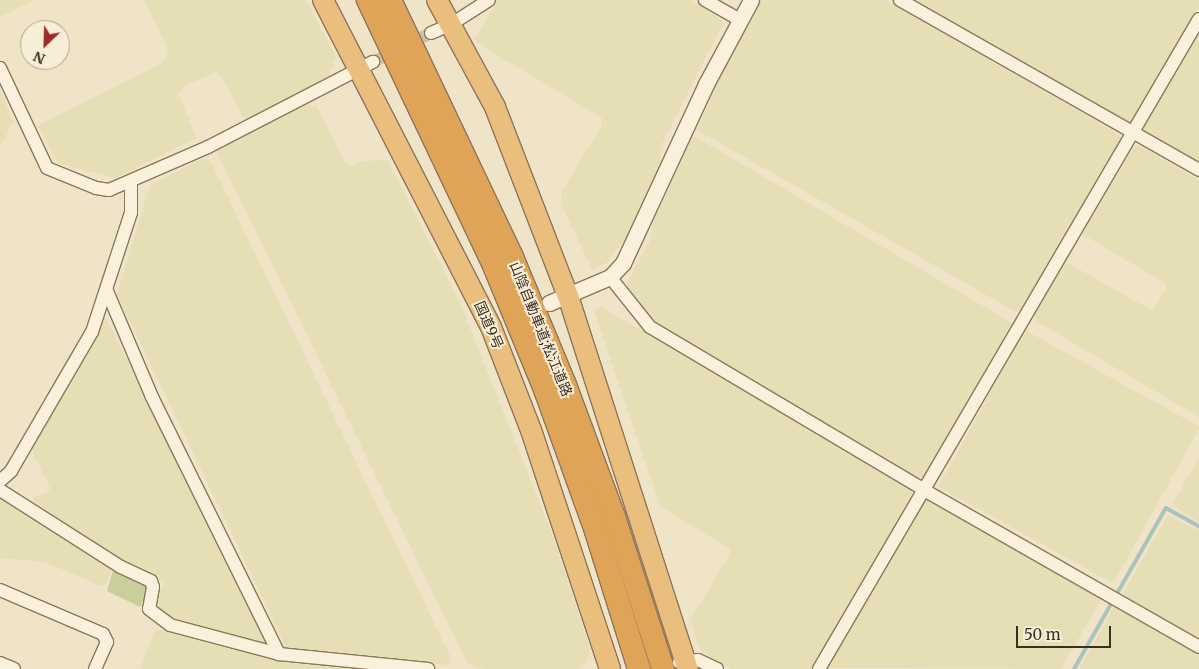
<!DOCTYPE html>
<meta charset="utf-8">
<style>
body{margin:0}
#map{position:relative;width:1199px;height:669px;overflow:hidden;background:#f0e4c8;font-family:Merriweather,"Noto Sans JP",serif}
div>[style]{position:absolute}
.farmland>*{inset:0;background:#e6deb5;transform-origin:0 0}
.green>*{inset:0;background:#c9cf9b}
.stream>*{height:4px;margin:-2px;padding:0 2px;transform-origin:2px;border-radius:2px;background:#a9c4bc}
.minor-tunnel>*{height:12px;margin-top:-6px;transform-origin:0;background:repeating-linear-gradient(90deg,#ccc0a6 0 12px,transparent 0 18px)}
.roads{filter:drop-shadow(1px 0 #8d765c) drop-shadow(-1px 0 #8d765c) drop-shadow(0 1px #8d765c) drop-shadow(0 -1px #8d765c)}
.minor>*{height:12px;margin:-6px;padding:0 6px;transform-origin:6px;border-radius:6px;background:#faf1dc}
.tertiary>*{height:15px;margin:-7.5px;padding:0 7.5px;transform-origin:7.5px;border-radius:7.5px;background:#faf1dc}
.trunk>*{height:20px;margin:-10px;padding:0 10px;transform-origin:10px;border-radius:10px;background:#eabe7c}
.motorway>*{height:22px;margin:-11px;padding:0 11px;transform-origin:11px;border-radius:11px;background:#e0a458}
span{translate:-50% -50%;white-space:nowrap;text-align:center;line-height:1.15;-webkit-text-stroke:4px #f7eed8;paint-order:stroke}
.street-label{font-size:14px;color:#3d2e20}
.north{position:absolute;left:20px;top:20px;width:50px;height:50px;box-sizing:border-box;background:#f7eed8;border:1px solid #ada18e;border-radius:50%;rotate:204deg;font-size:14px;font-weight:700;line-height:20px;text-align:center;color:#3d2e20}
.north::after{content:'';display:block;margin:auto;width:18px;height:22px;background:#9e2a2b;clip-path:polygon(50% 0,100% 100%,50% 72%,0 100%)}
.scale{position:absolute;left:1016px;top:626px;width:95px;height:22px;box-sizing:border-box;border:2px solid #3d2e20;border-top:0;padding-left:6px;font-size:15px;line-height:18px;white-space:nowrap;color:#3d2e20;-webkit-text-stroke:4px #f7eed8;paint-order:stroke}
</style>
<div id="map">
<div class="farmland">
<i style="clip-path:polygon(0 0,34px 0,0 17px)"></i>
<i style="clip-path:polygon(144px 0,306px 0,336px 57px,327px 79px,250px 119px,243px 116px,218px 71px,187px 85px,178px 93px,197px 138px,115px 178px,58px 163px,38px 127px,41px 124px,164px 62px,168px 50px)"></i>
<i style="clip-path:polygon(498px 0,691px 0,724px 22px,662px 144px,660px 164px,627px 236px,608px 262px,592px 269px,561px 204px,561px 192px,601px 127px,602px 118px,477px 43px,475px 38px)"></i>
<i style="clip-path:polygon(762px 0,885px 0,1120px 135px,1121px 140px,1021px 311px,1016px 312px,697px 130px,722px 72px)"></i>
<i style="clip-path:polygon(916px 0,1199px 0,1199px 6px,1130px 126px)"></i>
<i style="clip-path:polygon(1199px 33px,1199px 165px,1144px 133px,1144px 128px)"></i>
<i style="clip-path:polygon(0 89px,13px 122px,0 148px)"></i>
<i style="clip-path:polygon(307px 104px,317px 107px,345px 163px,350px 166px,362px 161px,387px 160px,459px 300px,553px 536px,590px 648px,587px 662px,579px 669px,490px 669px,475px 668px,467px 662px,217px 152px,220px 148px)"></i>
<i style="clip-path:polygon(696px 137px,1012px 323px,925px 477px,917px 478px,653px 323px,628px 288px,627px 282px,651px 239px,652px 225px,692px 138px)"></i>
<i style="clip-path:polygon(1138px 145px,1199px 180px,1199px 417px,1036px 321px,1034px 313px,1061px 265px,1068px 263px,1153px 311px,1167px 287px,1165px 283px,1082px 234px,1134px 147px)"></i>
<i style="clip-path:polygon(202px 159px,210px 160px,273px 290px,452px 660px,448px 665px,293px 651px,286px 647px,117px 294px,150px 185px)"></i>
<i style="clip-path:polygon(601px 307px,913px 489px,913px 497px,813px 669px,731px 669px,700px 650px,690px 620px,729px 556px,730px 549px,660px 506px,594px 310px)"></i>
<i style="clip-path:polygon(105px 317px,269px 640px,267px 645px,173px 620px,155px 605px,154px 599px,165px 583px,110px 552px,34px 502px,33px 498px,49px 491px,50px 488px,31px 448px)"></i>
<i style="left:1025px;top:330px;width:200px;height:179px;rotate:29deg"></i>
<i style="clip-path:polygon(1199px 457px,1199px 522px,1172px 505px)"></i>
<i style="clip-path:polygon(926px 496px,1100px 594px,1101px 600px,1061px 669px,828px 668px)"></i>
<i style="clip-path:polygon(0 498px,24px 510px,112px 567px,106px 584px,101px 586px,45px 562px,0 558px)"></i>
<i style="clip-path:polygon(1168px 515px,1199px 531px,1199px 638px,1125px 596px,1124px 591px)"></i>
<i style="clip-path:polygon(1121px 605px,1199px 651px,1199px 669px,1079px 669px,1114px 607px)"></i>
<i style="clip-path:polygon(159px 630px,273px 660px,361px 669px,140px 669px,154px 632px)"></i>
</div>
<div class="green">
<i style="clip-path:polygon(114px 568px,145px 581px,149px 588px,140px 607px,107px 591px)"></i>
</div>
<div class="stream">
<i style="left:1074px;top:669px;width:185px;rotate:-60.3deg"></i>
<i style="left:1166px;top:508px;width:38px;rotate:29deg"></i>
</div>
<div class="minor-tunnel">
<i style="left:373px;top:62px;width:65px;rotate:-26.6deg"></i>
</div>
<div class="roads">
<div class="minor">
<i style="left:705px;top:0;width:40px;rotate:29.7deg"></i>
<i style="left:900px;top:0;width:344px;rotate:29.6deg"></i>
<i style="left:431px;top:33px;width:21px;rotate:-23deg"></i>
<i style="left:450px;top:25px;width:46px;rotate:-32.7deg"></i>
<i style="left:0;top:68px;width:110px;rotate:64.8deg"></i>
<i style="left:47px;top:168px;width:53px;rotate:22.2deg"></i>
<i style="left:96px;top:188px;width:13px;rotate:9deg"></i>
<i style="left:109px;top:190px;width:108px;rotate:-23.5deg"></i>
<i style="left:208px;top:147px;width:186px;rotate:-27.3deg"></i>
<i style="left:610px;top:277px;width:64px;rotate:51.3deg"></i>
<i style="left:650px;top:327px;width:319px;rotate:30.7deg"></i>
<i style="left:924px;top:490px;width:317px;rotate:29.7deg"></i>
<i style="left:107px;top:291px;width:115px;rotate:67deg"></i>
<i style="left:152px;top:397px;width:287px;rotate:63.7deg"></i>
<i style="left:0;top:481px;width:15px;rotate:-42deg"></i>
<i style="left:11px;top:471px;width:161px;rotate:-59.8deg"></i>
<i style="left:92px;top:332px;width:125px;rotate:-71.9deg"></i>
<i style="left:131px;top:213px;width:30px;rotate:-90deg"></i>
<i style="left:0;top:490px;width:143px;rotate:32.5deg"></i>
<i style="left:121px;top:567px;width:33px;rotate:25deg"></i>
<i style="left:151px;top:581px;width:6px;rotate:72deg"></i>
<i style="left:153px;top:587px;width:22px;rotate:100deg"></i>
<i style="left:149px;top:609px;width:26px;rotate:37deg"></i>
<i style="left:170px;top:625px;width:113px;rotate:14.9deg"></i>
<i style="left:279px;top:654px;width:150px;rotate:5.7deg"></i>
<i style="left:0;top:590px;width:112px;rotate:23.1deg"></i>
<i style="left:103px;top:634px;width:9px;rotate:63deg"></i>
<i style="left:107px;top:642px;width:30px;rotate:114deg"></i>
<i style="left:679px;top:662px;width:19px;rotate:-6deg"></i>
<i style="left:698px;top:660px;width:21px;rotate:25deg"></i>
<i style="left:0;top:663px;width:15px;rotate:23deg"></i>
<i style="left:819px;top:669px;width:753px;rotate:-59.69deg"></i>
</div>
<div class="tertiary">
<i style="left:549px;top:303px;width:66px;rotate:-23.1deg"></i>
<i style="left:610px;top:277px;width:19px;rotate:-47deg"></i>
<i style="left:623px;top:263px;width:197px;rotate:-65.1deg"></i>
<i style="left:706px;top:84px;width:95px;rotate:-61.8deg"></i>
</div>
<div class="trunk">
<i style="left:323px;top:0;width:368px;rotate:62.8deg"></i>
<i style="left:491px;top:327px;width:110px;rotate:68.8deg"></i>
<i style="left:531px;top:430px;width:252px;rotate:71.7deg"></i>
<i style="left:437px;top:0;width:122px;rotate:61.5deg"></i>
<i style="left:495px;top:107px;width:203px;rotate:68.9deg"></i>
<i style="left:568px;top:296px;width:392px;rotate:72.2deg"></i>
</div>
<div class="motorway">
<i style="left:368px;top:0;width:297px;rotate:64.6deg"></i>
<i style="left:495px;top:268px;width:134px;rotate:67.6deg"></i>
<i style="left:546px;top:392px;width:141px;rotate:70.2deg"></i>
<i style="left:594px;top:525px;width:151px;rotate:72.6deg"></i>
<i style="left:390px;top:0;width:284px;rotate:64.6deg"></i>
<i style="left:512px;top:257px;width:139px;rotate:67.5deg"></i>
<i style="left:565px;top:385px;width:141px;rotate:69.6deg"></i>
<i style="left:614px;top:517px;width:160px;rotate:72.1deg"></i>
</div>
</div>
<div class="street-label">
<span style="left:489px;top:325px;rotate:66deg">国道9号</span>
<span style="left:541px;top:329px;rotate:68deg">山陰自動車道;松江道路</span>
</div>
<div class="north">N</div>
<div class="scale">50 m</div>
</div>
